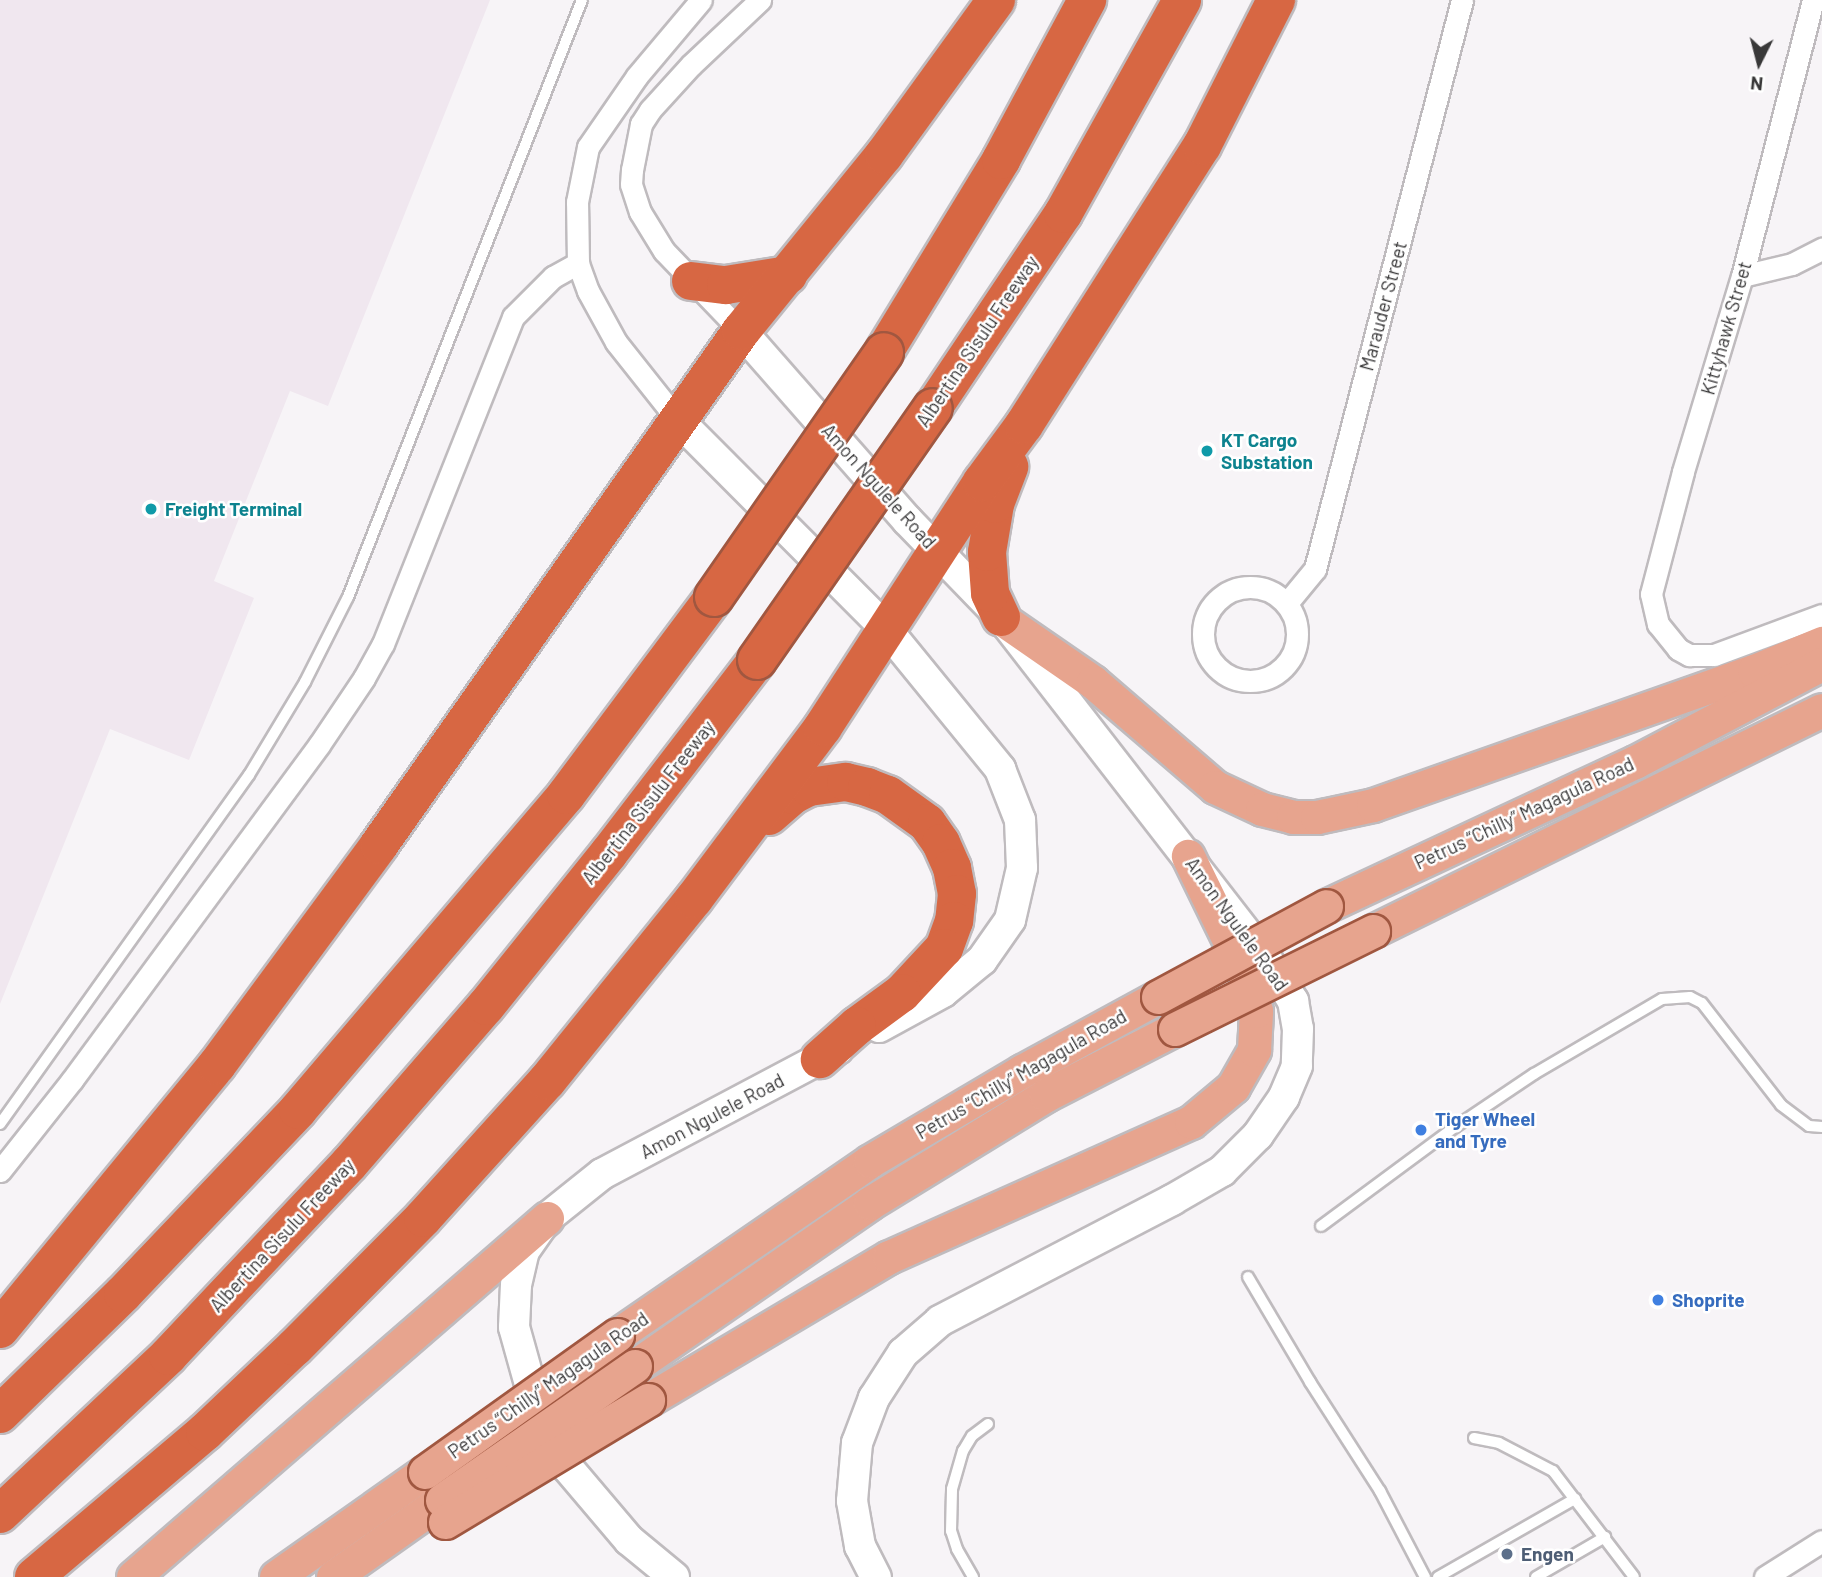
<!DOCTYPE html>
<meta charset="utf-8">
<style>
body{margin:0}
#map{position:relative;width:1822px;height:1577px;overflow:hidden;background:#f7f4f7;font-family:Barlow,sans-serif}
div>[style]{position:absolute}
.built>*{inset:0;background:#f0e7ef}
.roads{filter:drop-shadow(2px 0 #bfbbbe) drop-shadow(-2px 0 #bfbbbe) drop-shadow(0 2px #bfbbbe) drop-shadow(0 -2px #bfbbbe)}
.lane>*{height:10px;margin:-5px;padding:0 5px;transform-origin:5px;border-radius:5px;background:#fff}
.street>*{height:21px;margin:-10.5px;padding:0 10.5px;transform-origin:10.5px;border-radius:10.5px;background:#fff}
.street>.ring{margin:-10.5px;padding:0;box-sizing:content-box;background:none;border:21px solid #fff;border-radius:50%}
.secondary>*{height:30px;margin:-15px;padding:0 15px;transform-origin:15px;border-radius:15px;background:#fff}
.primary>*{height:33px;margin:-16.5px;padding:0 16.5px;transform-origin:16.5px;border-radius:16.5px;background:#e7a48e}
.highway>*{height:38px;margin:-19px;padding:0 19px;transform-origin:19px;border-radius:19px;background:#d76743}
.bridges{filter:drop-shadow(2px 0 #a05740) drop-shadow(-2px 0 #a05740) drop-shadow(0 2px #a05740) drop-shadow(0 -2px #a05740)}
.primary-bridge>*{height:33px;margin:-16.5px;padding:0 16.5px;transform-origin:16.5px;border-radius:16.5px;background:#e7a48e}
.highway-bridge>*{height:38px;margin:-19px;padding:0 19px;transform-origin:19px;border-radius:19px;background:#d76743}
.dots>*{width:19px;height:19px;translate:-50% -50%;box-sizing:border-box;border:4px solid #fff;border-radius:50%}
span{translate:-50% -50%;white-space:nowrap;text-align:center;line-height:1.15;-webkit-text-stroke:5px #fff;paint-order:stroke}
.street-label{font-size:19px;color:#393839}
.culture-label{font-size:19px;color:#0d838f;font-weight:700}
.left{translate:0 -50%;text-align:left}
.shop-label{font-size:19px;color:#366cbe;font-weight:700}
.service-label{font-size:19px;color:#4e5e75;font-weight:700}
.north{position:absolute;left:1724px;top:28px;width:70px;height:70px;-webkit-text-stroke:5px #fff;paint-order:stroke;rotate:186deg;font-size:19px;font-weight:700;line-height:28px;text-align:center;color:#393839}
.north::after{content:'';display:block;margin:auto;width:24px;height:32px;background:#393839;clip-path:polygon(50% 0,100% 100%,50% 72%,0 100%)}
</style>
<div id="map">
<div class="built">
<i style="clip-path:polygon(0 0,490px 0,328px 406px,290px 391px,214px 581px,254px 598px,189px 760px,110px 729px,0 1004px)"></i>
</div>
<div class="roads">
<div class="lane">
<i style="left:0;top:1124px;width:429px;rotate:-54.5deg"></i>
<i style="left:249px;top:775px;width:109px;rotate:-58.9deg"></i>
<i style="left:305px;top:682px;width:95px;rotate:-63.2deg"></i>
<i style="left:348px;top:597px;width:641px;rotate:-68.6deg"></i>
<i style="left:1321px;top:1226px;width:167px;rotate:-36.5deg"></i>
<i style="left:1455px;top:1127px;width:95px;rotate:-33.9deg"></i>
<i style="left:1534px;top:1074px;width:148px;rotate:-30.4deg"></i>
<i style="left:1662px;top:999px;width:28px;rotate:-4deg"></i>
<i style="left:1690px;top:997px;width:13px;rotate:27deg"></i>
<i style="left:1702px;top:1003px;width:129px;rotate:52.2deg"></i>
<i style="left:1781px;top:1105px;width:35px;rotate:37deg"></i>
<i style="left:1809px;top:1126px;width:13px;rotate:4deg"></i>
<i style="left:1248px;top:1277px;width:122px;rotate:59.4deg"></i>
<i style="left:1310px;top:1382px;width:130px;rotate:57.3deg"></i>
<i style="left:1380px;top:1491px;width:97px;rotate:62.4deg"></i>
<i style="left:1474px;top:1438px;width:25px;rotate:11deg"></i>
<i style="left:1499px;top:1443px;width:61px;rotate:27.4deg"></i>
<i style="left:1553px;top:1471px;width:133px;rotate:52.6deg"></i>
<i style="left:973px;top:1577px;width:32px;rotate:-120deg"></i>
<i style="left:957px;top:1549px;width:19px;rotate:-108deg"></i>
<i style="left:951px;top:1531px;width:42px;rotate:-88.6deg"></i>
<i style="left:952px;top:1489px;width:40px;rotate:-74deg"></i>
<i style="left:963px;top:1451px;width:17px;rotate:-59deg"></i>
<i style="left:972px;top:1436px;width:20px;rotate:-37deg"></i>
<i style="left:1438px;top:1577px;width:158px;rotate:-29.7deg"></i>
<i style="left:1536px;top:1577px;width:80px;rotate:-30.1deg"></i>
</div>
<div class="street">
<i style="left:1813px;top:0;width:285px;rotate:104.4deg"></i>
<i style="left:1742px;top:276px;width:205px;rotate:106.8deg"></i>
<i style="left:1683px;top:472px;width:126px;rotate:104.7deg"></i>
<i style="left:1651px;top:594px;width:31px;rotate:77deg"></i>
<i style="left:1658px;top:624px;width:32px;rotate:51deg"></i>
<i style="left:1678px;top:649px;width:13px;rotate:29deg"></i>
<i style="left:1689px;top:655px;width:25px"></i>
<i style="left:1714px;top:655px;width:115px;rotate:-20.3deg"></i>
<i style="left:1742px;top:276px;width:51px;rotate:-13.5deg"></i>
<i style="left:1792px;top:264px;width:34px;rotate:-27deg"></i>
<i style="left:741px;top:331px;width:111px;rotate:-133.9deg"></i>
<i style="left:664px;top:251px;width:46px;rotate:-121.6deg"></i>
<i style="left:640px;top:212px;width:29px;rotate:-108deg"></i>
<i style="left:631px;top:184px;width:14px;rotate:-86deg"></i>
<i style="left:632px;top:170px;width:47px;rotate:-78.9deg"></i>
<i style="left:641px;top:124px;width:17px;rotate:-57deg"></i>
<i style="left:650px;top:110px;width:61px;rotate:-47.7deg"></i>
<i style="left:691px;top:65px;width:95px;rotate:-43.3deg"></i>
<i style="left:677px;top:419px;width:98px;rotate:-128.4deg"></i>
<i style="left:616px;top:342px;width:58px;rotate:-118.8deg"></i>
<i style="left:588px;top:291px;width:30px;rotate:-110deg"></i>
<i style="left:578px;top:263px;width:61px;rotate:-90.9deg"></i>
<i style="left:577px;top:202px;width:56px;rotate:-78.7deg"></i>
<i style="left:588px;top:147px;width:86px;rotate:-55.4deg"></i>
<i style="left:637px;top:76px;width:99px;rotate:-49.9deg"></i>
<i class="ring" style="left:1203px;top:587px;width:73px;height:73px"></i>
<i style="left:1287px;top:603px;width:44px;rotate:-50.5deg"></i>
<i style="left:1315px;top:569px;width:588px;rotate:-75.51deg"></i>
<i style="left:0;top:1171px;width:116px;rotate:-51.6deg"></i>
<i style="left:72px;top:1080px;width:416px;rotate:-53.6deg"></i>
<i style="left:319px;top:745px;width:81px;rotate:-56.1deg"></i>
<i style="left:364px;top:678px;width:39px;rotate:-61deg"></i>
<i style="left:383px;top:644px;width:352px;rotate:-68.3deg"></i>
<i style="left:513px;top:317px;width:57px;rotate:-45deg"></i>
<i style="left:553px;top:277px;width:29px;rotate:-29deg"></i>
<i style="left:1765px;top:1577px;width:67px;rotate:-32.3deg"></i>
</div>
<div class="secondary">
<i style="left:741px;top:331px;width:252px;rotate:48.7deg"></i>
<i style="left:907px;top:520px;width:135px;rotate:45.9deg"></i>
<i style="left:1001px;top:617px;width:434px;rotate:52.2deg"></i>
<i style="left:1267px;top:960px;width:49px;rotate:57.6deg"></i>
<i style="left:1293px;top:1001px;width:28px;rotate:80deg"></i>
<i style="left:1298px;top:1029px;width:37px;rotate:92deg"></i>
<i style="left:1297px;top:1066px;width:34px;rotate:113deg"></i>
<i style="left:1284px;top:1097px;width:46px;rotate:124.4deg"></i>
<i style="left:1258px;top:1135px;width:51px;rotate:135deg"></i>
<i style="left:1222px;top:1171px;width:58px;rotate:149.9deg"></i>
<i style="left:1172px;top:1200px;width:262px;rotate:152.5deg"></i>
<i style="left:940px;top:1321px;width:49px;rotate:139.1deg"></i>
<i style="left:903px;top:1353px;width:54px;rotate:122.8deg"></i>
<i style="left:874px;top:1398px;width:48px;rotate:110.7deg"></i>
<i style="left:857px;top:1443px;width:58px;rotate:94.9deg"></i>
<i style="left:852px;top:1501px;width:46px;rotate:79.9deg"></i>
<i style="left:860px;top:1546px;width:35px;rotate:63deg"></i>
<i style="left:677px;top:419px;width:296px;rotate:45.1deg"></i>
<i style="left:886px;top:629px;width:181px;rotate:50.8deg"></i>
<i style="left:1000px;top:769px;width:55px;rotate:68.6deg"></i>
<i style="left:1020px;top:820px;width:48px;rotate:87.6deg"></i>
<i style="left:1022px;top:868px;width:53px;rotate:103deg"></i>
<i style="left:1010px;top:920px;width:49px;rotate:125deg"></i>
<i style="left:982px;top:960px;width:50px;rotate:140.6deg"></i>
<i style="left:943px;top:992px;width:73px;rotate:151.3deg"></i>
<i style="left:674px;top:1577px;width:58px;rotate:-140.6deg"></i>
<i style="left:629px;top:1540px;width:96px;rotate:-130.3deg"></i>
<i style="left:567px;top:1467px;width:87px;rotate:-114.5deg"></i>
<i style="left:531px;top:1388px;width:63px;rotate:-105.6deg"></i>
<i style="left:514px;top:1327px;width:42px;rotate:-87.3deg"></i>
<i style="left:516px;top:1285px;width:35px;rotate:-77deg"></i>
<i style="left:524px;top:1251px;width:40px;rotate:-55.1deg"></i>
<i style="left:547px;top:1218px;width:70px;rotate:-38.7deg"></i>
<i style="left:602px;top:1174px;width:267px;rotate:-27.9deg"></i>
</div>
<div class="primary">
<i style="left:1002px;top:619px;width:111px;rotate:34.7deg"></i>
<i style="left:1093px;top:682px;width:161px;rotate:40.7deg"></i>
<i style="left:1215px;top:787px;width:52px;rotate:25.1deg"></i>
<i style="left:1262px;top:809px;width:32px;rotate:14deg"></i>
<i style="left:1293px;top:817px;width:24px"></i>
<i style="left:1317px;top:817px;width:57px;rotate:-12.1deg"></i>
<i style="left:1373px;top:805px;width:404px;rotate:-19.4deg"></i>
<i style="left:1754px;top:671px;width:74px;rotate:-22.4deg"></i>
<i style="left:1326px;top:906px;width:341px;rotate:-25deg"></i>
<i style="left:1635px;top:762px;width:211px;rotate:-27.7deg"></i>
<i style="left:1373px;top:931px;width:500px;rotate:-26.21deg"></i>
<i style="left:617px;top:1335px;width:307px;rotate:-34.5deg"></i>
<i style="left:870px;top:1161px;width:177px;rotate:-30.6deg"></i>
<i style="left:1022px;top:1071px;width:155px;rotate:-28.6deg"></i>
<i style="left:635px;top:1366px;width:286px;rotate:-34.7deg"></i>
<i style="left:870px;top:1203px;width:206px;rotate:-31.5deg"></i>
<i style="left:1046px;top:1095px;width:145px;rotate:-27.1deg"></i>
<i style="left:648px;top:1400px;width:280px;rotate:-30.7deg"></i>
<i style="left:889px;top:1257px;width:331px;rotate:-24.1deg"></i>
<i style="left:1191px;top:1122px;width:55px;rotate:-39.8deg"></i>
<i style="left:1233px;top:1087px;width:43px;rotate:-60.4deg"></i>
<i style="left:1254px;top:1050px;width:39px;rotate:-87deg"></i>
<i style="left:1256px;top:1011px;width:44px;rotate:-107.2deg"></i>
<i style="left:1243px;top:969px;width:126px;rotate:-116deg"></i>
<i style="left:133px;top:1577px;width:548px;rotate:-40.93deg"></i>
<i style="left:276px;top:1577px;width:182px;rotate:-35.2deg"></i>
<i style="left:333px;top:1577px;width:133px;rotate:-35.2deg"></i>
</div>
<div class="highway">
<i style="left:691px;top:281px;width:35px;rotate:7deg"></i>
<i style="left:726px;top:285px;width:63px;rotate:-9.2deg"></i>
<i style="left:884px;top:352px;width:225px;rotate:-58.6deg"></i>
<i style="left:1001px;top:160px;width:182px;rotate:-61.7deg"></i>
<i style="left:933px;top:408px;width:234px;rotate:-56.2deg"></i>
<i style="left:1063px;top:214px;width:245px;rotate:-60.9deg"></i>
<i style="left:1001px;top:617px;width:26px;rotate:-115deg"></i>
<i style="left:990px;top:593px;width:41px;rotate:-94.2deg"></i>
<i style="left:987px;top:552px;width:49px;rotate:-80.5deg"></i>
<i style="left:995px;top:504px;width:40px;rotate:-69deg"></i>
<i style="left:769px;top:816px;width:32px;rotate:-41deg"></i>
<i style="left:793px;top:795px;width:18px;rotate:-27deg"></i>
<i style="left:809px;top:787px;width:37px;rotate:-8deg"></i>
<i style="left:846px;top:782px;width:22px;rotate:13deg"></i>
<i style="left:867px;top:787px;width:22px;rotate:21deg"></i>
<i style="left:888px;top:795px;width:48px;rotate:35.7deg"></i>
<i style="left:927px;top:823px;width:24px;rotate:55deg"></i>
<i style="left:941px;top:843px;width:27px;rotate:66deg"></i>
<i style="left:952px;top:868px;width:26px;rotate:79deg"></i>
<i style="left:957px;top:894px;width:27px;rotate:96deg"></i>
<i style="left:954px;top:921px;width:29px;rotate:110deg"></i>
<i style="left:944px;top:948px;width:62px;rotate:133deg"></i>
<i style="left:902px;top:993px;width:56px;rotate:143.7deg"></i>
<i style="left:857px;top:1026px;width:50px;rotate:138.3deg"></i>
<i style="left:0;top:1329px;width:342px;rotate:-50.6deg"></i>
<i style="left:217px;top:1065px;width:273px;rotate:-53.6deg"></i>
<i style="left:379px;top:845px;width:629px;rotate:-54.84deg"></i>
<i style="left:741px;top:331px;width:227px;rotate:-50.9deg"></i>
<i style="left:884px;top:155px;width:191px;rotate:-54.1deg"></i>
<i style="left:0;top:1414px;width:172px;rotate:-44.3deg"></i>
<i style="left:123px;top:1294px;width:254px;rotate:-46.4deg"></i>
<i style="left:298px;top:1110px;width:414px;rotate:-49.6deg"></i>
<i style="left:566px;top:795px;width:247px;rotate:-53.2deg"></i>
<i style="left:0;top:1514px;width:231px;rotate:-43.2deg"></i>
<i style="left:168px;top:1356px;width:264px;rotate:-46.7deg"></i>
<i style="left:349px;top:1164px;width:209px;rotate:-49.1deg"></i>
<i style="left:486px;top:1006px;width:196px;rotate:-51.2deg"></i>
<i style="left:609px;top:853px;width:243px;rotate:-52.5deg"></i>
<i style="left:34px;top:1577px;width:224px;rotate:-40.3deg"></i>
<i style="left:205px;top:1432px;width:124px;rotate:-43.4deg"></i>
<i style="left:295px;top:1347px;width:182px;rotate:-45.2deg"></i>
<i style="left:423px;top:1218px;width:185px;rotate:-47.9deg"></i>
<i style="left:547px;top:1081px;width:234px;rotate:-51.1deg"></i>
<i style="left:694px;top:899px;width:215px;rotate:-53.1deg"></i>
<i style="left:823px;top:727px;width:292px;rotate:-57deg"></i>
<i style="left:982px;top:482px;width:71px;rotate:-53.6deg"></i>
<i style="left:1024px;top:425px;width:331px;rotate:-57.5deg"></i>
<i style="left:1202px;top:146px;width:164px;rotate:-63.1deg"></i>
</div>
</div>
<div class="bridges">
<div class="primary-bridge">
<i style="left:1158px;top:997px;width:191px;rotate:-28.4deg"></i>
<i style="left:1175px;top:1029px;width:221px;rotate:-26.3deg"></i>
<i style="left:425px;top:1472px;width:236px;rotate:-35.5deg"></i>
<i style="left:442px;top:1500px;width:235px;rotate:-34.8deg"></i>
<i style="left:445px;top:1522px;width:237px;rotate:-31deg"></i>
</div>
<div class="highway-bridge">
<i style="left:714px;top:597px;width:298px;rotate:-55.2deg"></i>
<i style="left:757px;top:660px;width:307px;rotate:-55.1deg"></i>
</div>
</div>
<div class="dots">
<i style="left:1207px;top:451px;background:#0f9aa8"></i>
<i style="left:151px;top:509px;background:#0f9aa8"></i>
<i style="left:1421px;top:1130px;background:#3f7fe0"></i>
<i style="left:1658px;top:1300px;background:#3f7fe0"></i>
<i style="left:1507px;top:1554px;background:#5c6f8a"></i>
</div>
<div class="street-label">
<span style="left:1383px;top:306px;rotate:-75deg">Marauder Street</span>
<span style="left:1726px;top:328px;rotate:-74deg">Kittyhawk Street</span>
<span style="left:977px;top:341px;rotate:-56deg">Albertina Sisulu Freeway</span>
<span style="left:879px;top:486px;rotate:48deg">Amon Ngulele Road</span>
<span style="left:648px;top:802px;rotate:-52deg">Albertina Sisulu Freeway</span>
<span style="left:1524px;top:813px;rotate:-25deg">Petrus “Chilly” Magagula Road</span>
<span style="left:1237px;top:924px;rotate:54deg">Amon Ngulele Road</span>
<span style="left:1021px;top:1074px;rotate:-30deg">Petrus “Chilly” Magagula Road</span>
<span style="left:712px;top:1116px;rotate:-28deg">Amon Ngulele Road</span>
<span style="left:282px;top:1235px;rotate:-47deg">Albertina Sisulu Freeway</span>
<span style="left:548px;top:1385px;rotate:-35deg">Petrus “Chilly” Magagula Road</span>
</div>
<div class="culture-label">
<span class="left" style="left:1221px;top:451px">KT Cargo<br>Substation</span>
<span class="left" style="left:165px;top:509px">Freight Terminal</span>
</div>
<div class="shop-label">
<span class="left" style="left:1435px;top:1130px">Tiger Wheel<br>and Tyre</span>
<span class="left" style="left:1672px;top:1300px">Shoprite</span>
</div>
<div class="service-label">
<span class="left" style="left:1521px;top:1554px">Engen</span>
</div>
<div class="north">N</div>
</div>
